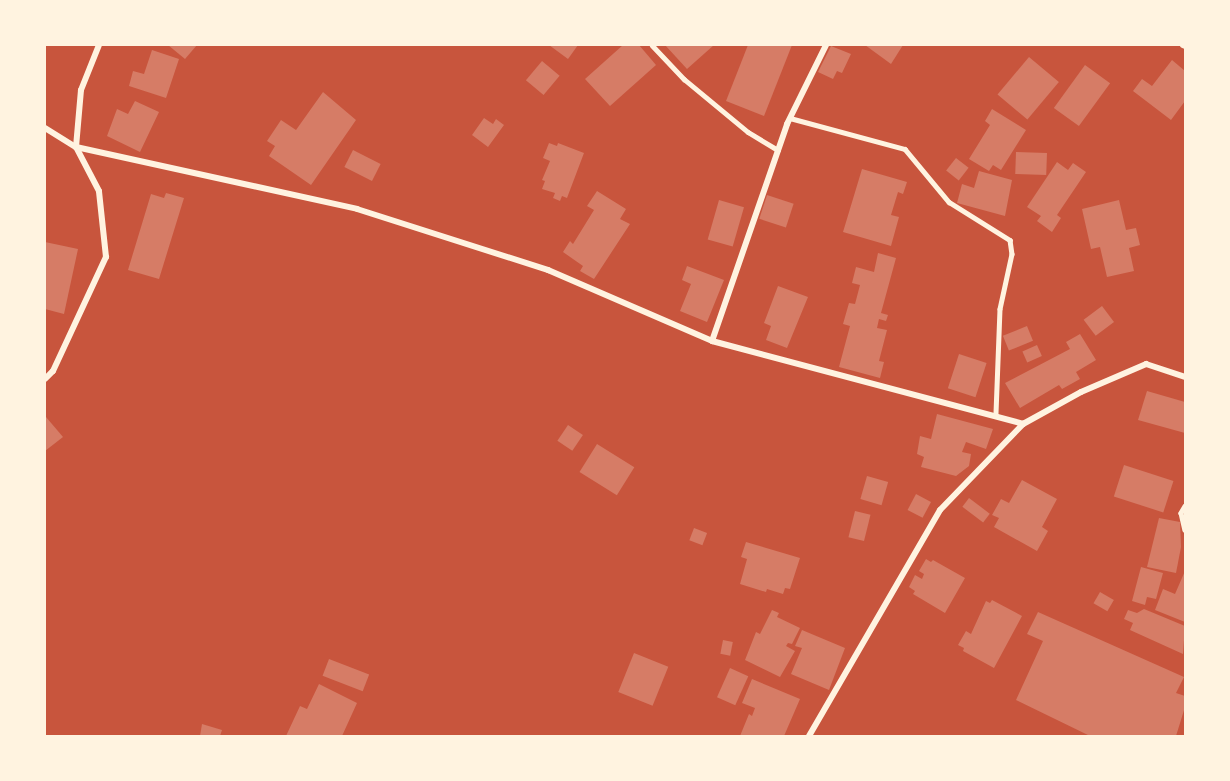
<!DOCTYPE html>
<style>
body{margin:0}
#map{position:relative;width:1230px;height:781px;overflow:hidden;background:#c8553d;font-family:"Varela Round",sans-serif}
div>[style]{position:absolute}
.building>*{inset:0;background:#d67c66;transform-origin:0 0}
.service>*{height:4.5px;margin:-2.25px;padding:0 2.25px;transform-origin:2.25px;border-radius:2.25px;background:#fff3e0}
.minor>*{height:6px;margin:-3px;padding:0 3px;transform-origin:3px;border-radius:3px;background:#fff3e0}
span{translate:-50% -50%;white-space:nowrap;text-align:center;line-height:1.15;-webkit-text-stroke:6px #fff3e0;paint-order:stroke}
.frame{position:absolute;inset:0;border:46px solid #fff3e0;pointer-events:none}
</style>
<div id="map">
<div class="building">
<i style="clip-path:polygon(168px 45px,197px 45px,185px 59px)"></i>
<i style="clip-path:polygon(549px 45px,578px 45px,568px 59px)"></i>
<i style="clip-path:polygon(623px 45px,639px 45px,656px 65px,610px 106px,585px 79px)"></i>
<i style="clip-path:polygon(665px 45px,714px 45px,687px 69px)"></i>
<i style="clip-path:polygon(748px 45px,792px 45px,764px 116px,726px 101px)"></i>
<i style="clip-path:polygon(865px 45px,903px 45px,891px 64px)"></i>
<i style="clip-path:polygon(831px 46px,851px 54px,842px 73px,837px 71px,833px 79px,818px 72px)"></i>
<i style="clip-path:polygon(152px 50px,179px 59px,166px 98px,129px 86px,133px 71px,144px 74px)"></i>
<i style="left:1029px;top:57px;width:39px;height:49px;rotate:40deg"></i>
<i style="clip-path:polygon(1172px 60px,1185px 71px,1185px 101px,1171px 120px,1133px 91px,1142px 79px,1152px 86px)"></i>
<i style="left:542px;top:61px;width:23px;height:25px;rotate:40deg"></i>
<i style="left:1085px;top:65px;width:31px;height:53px;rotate:36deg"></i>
<i style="clip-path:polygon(323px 92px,356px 120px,311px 185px,269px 156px,275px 146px,267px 141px,281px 120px,296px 130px)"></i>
<i style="clip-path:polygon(135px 101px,159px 112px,140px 152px,107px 136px,117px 109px,128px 114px)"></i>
<i style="clip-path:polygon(992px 109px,1026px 130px,1001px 170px,993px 165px,989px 171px,969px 159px,990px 125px,985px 121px)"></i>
<i style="clip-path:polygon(484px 118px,493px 124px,496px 119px,504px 125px,488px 147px,472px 135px)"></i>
<i style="clip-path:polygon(549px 143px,557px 146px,558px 143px,584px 153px,567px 198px,562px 196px,560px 201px,553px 198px,555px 193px,542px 189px,545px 181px,542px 180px,550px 161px,543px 158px)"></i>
<i style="left:353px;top:150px;width:31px;height:19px;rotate:27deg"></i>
<i style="left:1016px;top:152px;width:31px;height:22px;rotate:2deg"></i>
<i style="left:956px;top:158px;width:16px;height:16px;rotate:38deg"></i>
<i style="clip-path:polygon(1057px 162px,1068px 170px,1073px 163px,1086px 172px,1057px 215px,1061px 218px,1052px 232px,1037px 221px,1041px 216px,1027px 207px)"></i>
<i style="clip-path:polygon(862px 169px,907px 182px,903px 194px,898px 192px,891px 215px,899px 217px,891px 246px,843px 232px)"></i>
<i style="clip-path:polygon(979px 171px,1012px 180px,1005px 216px,957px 203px,962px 184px,974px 188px)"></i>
<i style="clip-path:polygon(597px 191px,626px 209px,620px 219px,630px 224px,594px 279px,580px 271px,583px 266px,563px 252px,570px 241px,573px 244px,594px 210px,587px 206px)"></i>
<i style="clip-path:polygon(166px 193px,184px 198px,159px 279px,128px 270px,151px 194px,164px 198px)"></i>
<i style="left:767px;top:195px;width:28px;height:25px;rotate:18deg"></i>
<i style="left:719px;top:200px;width:26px;height:41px;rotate:16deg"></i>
<i style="clip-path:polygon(1119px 200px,1126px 230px,1136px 228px,1140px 245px,1129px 248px,1134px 271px,1107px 277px,1100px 247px,1091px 249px,1082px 209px)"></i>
<i style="clip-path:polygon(45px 242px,78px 249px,64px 314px,45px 309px)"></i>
<i style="clip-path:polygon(878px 253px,896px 258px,881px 313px,888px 315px,886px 321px,879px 319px,877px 328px,887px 330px,879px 361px,884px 362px,880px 378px,839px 367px,850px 326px,843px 324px,849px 303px,855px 304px,860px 285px,852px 283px,856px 267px,874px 272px)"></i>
<i style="clip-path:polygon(687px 266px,724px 280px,707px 322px,680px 311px,691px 284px,682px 280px)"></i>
<i style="clip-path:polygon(778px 286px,808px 297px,787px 348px,766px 340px,771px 326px,764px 323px)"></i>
<i style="left:1102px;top:306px;width:20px;height:23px;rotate:53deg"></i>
<i style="left:1027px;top:326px;width:16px;height:26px;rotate:68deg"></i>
<i style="clip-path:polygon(1080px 334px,1096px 360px,1076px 372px,1080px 379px,1062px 389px,1059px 385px,1020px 408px,1005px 383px,1070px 349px,1066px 342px)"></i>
<i style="left:1037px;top:345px;width:12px;height:16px;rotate:66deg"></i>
<i style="left:959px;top:354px;width:29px;height:36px;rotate:18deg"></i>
<i style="clip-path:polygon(1147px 391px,1185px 402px,1185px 433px,1138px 420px)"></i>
<i style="clip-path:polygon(937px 414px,993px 429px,986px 449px,966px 442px,962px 452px,971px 454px,969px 466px,956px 476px,921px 467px,924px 457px,917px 454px,920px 436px,931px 439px)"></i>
<i style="clip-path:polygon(46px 417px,63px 437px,45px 451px,45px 418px)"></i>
<i style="left:568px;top:425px;width:18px;height:19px;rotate:34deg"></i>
<i style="left:597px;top:444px;width:44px;height:33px;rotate:32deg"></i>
<i style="left:1124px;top:465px;width:52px;height:33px;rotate:18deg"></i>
<i style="left:867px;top:476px;width:22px;height:24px;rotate:16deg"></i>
<i style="clip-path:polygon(1022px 480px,1057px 499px,1042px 527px,1048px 531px,1037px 551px,994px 527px,999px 518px,992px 515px,1001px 499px,1009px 503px)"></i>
<i style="left:916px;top:494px;width:17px;height:18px;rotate:28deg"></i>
<i style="left:969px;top:498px;width:26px;height:11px;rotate:37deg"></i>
<i style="left:855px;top:511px;width:16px;height:27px;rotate:14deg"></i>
<i style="clip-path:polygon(1159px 518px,1180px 522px,1181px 547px,1176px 573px,1147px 567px)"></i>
<i style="left:694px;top:528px;width:14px;height:13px;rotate:21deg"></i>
<i style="clip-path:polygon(746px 542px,800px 558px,790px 589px,785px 588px,783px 594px,767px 589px,766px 592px,740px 584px,747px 559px,741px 557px)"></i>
<i style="clip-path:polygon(926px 559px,931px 562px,933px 560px,965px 578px,945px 613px,913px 594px,915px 591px,909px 587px,915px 575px,922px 579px,924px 574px,919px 571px)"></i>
<i style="clip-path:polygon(1141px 567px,1163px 573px,1156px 599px,1147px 597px,1145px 605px,1132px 601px)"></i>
<i style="clip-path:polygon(1185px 571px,1185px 622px,1155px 610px,1163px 589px,1175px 594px)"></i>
<i style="left:1100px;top:592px;width:16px;height:13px;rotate:30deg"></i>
<i style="clip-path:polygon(992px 600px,1022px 616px,994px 668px,963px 651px,964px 648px,958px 645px,966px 631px,971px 634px,986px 601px,990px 603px)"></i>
<i style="clip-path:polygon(1144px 609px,1185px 626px,1183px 654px,1130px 630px,1133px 623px,1124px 619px,1128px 610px,1137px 613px)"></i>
<i style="clip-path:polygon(772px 610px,779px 613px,777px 617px,800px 628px,792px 644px,788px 643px,786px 646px,795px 651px,780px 677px,745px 660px,756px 632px,760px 634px)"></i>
<i style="clip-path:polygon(1038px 612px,1184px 677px,1176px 693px,1185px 696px,1185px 707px,1176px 736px,1090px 736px,1016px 700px,1043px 641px,1027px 634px)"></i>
<i style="clip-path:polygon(802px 630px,845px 648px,829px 690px,791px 674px,802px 648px,795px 646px)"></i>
<i style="left:723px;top:640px;width:10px;height:14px;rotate:11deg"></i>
<i style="left:634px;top:653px;width:37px;height:42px;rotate:22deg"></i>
<i style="left:329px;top:659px;width:43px;height:18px;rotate:21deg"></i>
<i style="left:730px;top:668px;width:20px;height:32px;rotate:24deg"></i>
<i style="clip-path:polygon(752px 679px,800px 699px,784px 736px,740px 736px,749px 714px,752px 716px,755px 708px,742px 703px)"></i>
<i style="clip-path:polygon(319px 684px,357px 703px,342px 736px,286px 736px,300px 706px,307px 709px)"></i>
<i style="clip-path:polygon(202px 724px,222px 730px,220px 736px,200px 736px)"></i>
</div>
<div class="service">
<i style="left:652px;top:45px;width:47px;rotate:46.7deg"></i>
<i style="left:684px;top:79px;width:83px;rotate:39.6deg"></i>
<i style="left:748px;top:132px;width:35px;rotate:31deg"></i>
<i style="left:790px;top:118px;width:119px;rotate:15.1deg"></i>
<i style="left:905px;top:149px;width:69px;rotate:50.3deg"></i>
<i style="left:949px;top:202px;width:72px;rotate:31.9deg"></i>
<i style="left:1010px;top:240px;width:14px;rotate:82deg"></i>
<i style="left:1012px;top:254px;width:56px;rotate:102.3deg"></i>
<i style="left:1000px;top:309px;width:106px;rotate:92.2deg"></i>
<i style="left:1185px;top:506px;width:8px;rotate:120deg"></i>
<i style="left:1181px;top:513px;width:17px;rotate:77deg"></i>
</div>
<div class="minor">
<i style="left:1183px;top:45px;width:2px;rotate:27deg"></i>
<i style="left:45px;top:128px;width:36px;rotate:32deg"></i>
<i style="left:76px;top:147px;width:288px;rotate:12.4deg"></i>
<i style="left:357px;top:209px;width:201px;rotate:17.7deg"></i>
<i style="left:548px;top:270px;width:179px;rotate:23.4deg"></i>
<i style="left:712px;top:341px;width:322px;rotate:14.9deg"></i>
<i style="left:712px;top:341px;width:230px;rotate:-70.9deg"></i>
<i style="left:787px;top:124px;width:88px;rotate:-63.7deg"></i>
<i style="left:45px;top:379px;width:11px;rotate:-45deg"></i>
<i style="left:53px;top:371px;width:126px;rotate:-65.1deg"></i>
<i style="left:106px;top:257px;width:66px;rotate:-96.1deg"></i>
<i style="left:99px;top:191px;width:50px;rotate:-117.6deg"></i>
<i style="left:76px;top:147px;width:57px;rotate:-85deg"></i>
<i style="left:81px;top:90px;width:48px;rotate:-68.2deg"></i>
<i style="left:809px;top:736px;width:261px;rotate:-59.9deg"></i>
<i style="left:940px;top:510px;width:120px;rotate:-46deg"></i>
<i style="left:1023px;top:424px;width:66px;rotate:-28.9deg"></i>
<i style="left:1081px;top:392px;width:71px;rotate:-23.3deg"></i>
<i style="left:1146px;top:364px;width:41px;rotate:18.4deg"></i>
</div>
<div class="frame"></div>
</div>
